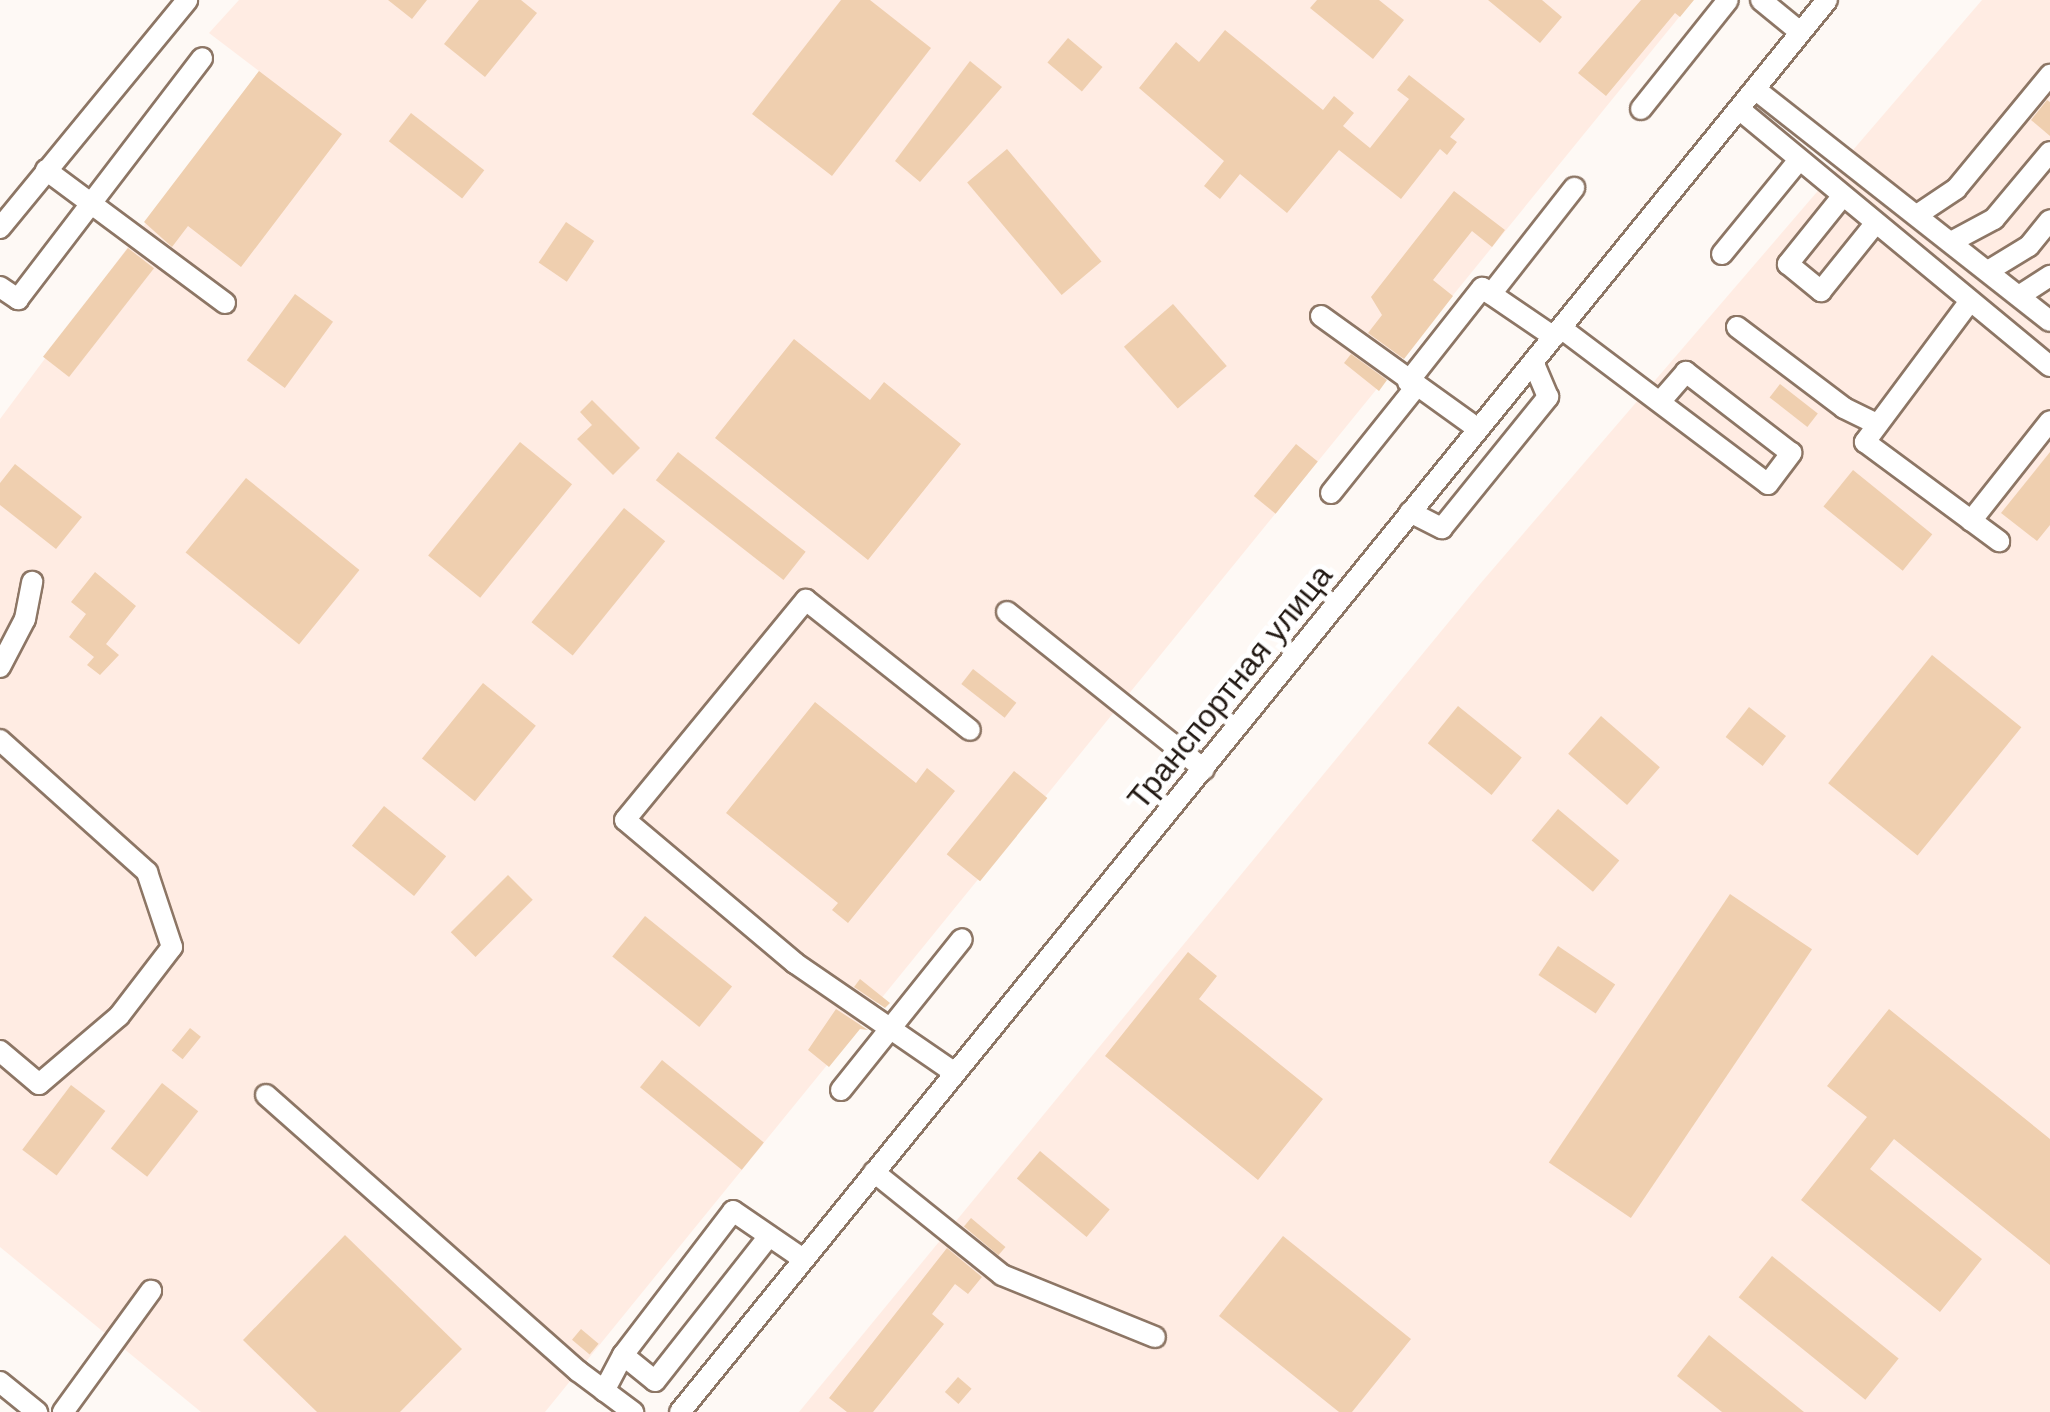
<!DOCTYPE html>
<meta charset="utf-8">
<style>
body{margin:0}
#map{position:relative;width:2050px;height:1412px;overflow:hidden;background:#fef9f5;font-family:Arial,sans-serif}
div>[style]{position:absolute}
.industrial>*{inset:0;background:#ffece3}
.building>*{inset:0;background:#efcfaf;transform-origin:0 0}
.roads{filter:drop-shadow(2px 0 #8d7665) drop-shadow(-2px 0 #8d7665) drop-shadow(0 2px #8d7665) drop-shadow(0 -2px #8d7665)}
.minor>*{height:20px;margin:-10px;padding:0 10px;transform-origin:10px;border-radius:10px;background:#fff}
span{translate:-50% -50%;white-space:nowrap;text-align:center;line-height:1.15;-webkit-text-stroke:10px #fff;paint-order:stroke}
.street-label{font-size:32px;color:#231a14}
</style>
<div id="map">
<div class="industrial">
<i style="clip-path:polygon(239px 0,1693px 0,545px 1412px,201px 1412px,0 1247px,0 419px,259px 71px,209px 33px)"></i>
<i style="clip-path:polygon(1982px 0,2050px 0,2050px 1412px,799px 1412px,1480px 584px)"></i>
</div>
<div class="building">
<i style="clip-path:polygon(388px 0,427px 0,412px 19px)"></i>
<i style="clip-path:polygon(479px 0,521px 0,537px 13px,485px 77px,444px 44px)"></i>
<i style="clip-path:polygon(841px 0,870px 0,931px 48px,832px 176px,752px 114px)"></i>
<i style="clip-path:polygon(1317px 0,1379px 0,1404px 20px,1373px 59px,1310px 8px)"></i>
<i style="clip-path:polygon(1488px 0,1542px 0,1562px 17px,1540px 43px)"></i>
<i style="clip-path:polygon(1641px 0,1694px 0,1680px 17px,1675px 13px,1606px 96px,1578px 73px)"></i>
<i style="clip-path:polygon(1225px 30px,1323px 110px,1334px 96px,1354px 113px,1343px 126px,1370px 148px,1409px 99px,1397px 90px,1409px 75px,1465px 119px,1450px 137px,1457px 142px,1447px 155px,1440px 149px,1401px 199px,1339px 150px,1287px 213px,1240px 174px,1220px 199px,1204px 186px,1224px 161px,1139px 88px,1176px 42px,1199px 62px)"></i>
<i style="left:1068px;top:38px;width:45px;height:32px;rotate:40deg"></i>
<i style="clip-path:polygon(970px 61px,1002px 87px,920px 182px,895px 161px)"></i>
<i style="clip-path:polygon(259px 71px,342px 134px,241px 267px,188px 226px,172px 247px,144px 222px)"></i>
<i style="clip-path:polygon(2047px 100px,2050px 102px,2050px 136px,2031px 120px)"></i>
<i style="left:411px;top:113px;width:93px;height:36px;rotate:38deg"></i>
<i style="left:1007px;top:149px;width:147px;height:52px;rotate:50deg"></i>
<i style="clip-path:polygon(1454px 191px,1505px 230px,1492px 247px,1472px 231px,1433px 280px,1453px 296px,1404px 359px,1368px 333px,1382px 315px,1371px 297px)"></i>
<i style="left:566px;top:222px;width:34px;height:49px;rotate:34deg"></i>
<i style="left:128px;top:248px;width:33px;height:138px;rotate:38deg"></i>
<i style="left:295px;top:294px;width:47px;height:82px;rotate:36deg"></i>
<i style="left:1173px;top:304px;width:82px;height:65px;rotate:49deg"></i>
<i style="clip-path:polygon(794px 339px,870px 400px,884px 382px,961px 444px,868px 560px,715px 438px)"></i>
<i style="clip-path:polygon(1351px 354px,1387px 380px,1379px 391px,1344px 363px)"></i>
<i style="left:1780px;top:384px;width:48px;height:17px;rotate:38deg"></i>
<i style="clip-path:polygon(592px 400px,640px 448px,613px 475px,577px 439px,592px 425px,580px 412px)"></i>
<i style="left:520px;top:442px;width:67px;height:146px;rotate:39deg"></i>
<i style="left:1296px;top:444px;width:28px;height:67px;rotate:39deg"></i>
<i style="left:678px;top:452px;width:162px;height:36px;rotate:38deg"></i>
<i style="clip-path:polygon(2050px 452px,2050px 525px,2037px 541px,2001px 513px)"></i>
<i style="clip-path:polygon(15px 464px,82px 517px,56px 549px,0 505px,0 483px)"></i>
<i style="left:1853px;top:470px;width:102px;height:47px;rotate:39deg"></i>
<i style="left:246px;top:478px;width:146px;height:96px;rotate:39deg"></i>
<i style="left:624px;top:508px;width:53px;height:147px;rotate:39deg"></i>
<i style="clip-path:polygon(95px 572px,136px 606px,106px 644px,119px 655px,100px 675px,87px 665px,94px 657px,69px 637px,86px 614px,71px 602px)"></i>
<i style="left:1932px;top:655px;width:115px;height:165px;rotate:39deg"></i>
<i style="left:973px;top:669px;width:55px;height:19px;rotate:38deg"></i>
<i style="left:483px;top:683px;width:68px;height:97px;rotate:39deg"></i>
<i style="clip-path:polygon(815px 702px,916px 783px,927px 768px,955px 791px,848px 923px,832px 910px,838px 903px,726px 813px)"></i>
<i style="left:1458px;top:706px;width:82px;height:48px;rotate:39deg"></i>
<i style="left:1749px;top:707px;width:47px;height:38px;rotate:38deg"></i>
<i style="left:1601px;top:716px;width:78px;height:50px;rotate:41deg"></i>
<i style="left:1014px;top:771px;width:43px;height:107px;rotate:39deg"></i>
<i style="left:384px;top:806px;width:80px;height:51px;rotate:39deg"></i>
<i style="left:1558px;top:809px;width:80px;height:41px;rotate:40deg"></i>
<i style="left:508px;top:875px;width:35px;height:81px;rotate:45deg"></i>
<i style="left:1730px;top:894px;width:99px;height:324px;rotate:34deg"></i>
<i style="left:645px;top:916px;width:112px;height:52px;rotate:39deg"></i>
<i style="left:1558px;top:946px;width:69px;height:35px;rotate:34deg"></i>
<i style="clip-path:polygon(1188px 952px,1217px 976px,1199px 999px,1323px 1099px,1258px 1180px,1105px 1056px)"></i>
<i style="clip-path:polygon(860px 979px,890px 1003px,885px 1008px,854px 987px)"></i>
<i style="clip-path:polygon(836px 1009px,868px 1030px,860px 1029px,829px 1067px,808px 1050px)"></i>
<i style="clip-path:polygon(1889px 1009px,2050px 1139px,2050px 1265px,1894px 1139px,1870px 1169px,1982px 1259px,1940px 1312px,1801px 1200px,1867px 1117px,1827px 1086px)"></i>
<i style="left:190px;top:1028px;width:14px;height:29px;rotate:39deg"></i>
<i style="left:662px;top:1060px;width:131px;height:35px;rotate:39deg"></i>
<i style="left:162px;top:1083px;width:46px;height:83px;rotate:38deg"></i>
<i style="left:71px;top:1085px;width:43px;height:81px;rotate:37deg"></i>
<i style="left:1040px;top:1151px;width:91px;height:36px;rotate:40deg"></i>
<i style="left:971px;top:1218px;width:45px;height:11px;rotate:40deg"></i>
<i style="clip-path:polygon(345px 1235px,462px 1349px,400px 1412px,317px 1412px,243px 1340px)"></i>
<i style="clip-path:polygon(1283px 1236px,1411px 1339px,1352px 1412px,1339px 1412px,1219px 1316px)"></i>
<i style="clip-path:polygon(947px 1248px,982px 1277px,968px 1294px,955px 1284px,932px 1314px,944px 1324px,873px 1412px,847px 1412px,829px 1398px)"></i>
<i style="left:1772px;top:1256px;width:163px;height:53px;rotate:39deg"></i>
<i style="left:581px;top:1329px;width:23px;height:14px;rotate:40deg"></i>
<i style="clip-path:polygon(1709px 1335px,1804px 1412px,1722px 1412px,1677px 1376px)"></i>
<i style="left:958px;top:1377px;width:18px;height:20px;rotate:41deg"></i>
</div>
<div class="roads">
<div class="minor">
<i style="left:1761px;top:0;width:50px;rotate:39.4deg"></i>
<i style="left:1755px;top:89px;width:375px;rotate:38.2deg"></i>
<i style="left:1641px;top:109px;width:139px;rotate:-51.4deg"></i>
<i style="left:1739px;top:109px;width:403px;rotate:39.6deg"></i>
<i style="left:46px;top:170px;width:223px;rotate:36.6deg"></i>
<i style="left:1841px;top:198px;width:85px;rotate:128.8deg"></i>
<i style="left:1788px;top:264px;width:43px;rotate:39.3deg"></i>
<i style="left:1821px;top:291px;width:85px;rotate:-51.2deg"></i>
<i style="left:1917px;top:215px;width:47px;rotate:-33.7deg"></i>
<i style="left:1956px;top:189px;width:148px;rotate:-50.5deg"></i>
<i style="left:0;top:228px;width:295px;rotate:-50.6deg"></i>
<i style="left:1951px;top:242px;width:49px;rotate:-28.1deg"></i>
<i style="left:1994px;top:219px;width:87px;rotate:-50.1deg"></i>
<i style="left:1722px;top:254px;width:120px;rotate:-50.7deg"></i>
<i style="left:1988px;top:271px;width:48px;rotate:-31.4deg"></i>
<i style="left:2029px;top:246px;width:33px;rotate:-51deg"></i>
<i style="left:0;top:287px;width:22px;rotate:34deg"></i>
<i style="left:18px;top:299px;width:303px;rotate:-52.6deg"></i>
<i style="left:1491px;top:294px;width:135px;rotate:-51.9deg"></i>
<i style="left:2019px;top:296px;width:37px;rotate:-33deg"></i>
<i style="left:1970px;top:301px;width:176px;rotate:126.7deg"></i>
<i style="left:1865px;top:442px;width:167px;rotate:36.5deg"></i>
<i style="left:1321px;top:316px;width:192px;rotate:35.7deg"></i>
<i style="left:1737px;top:327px;width:134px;rotate:37.1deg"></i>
<i style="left:1844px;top:408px;width:37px;rotate:26deg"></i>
<i style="left:1561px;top:328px;width:259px;rotate:37deg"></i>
<i style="left:1768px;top:484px;width:39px;rotate:-53deg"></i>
<i style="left:1791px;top:453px;width:133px;rotate:-142.4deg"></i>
<i style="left:1686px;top:372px;width:37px;rotate:131deg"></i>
<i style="left:1408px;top:382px;width:120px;rotate:-51.8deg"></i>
<i style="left:1482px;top:288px;width:87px;rotate:34.2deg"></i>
<i style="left:1331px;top:493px;width:136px;rotate:-51.3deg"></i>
<i style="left:1410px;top:512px;width:36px;rotate:27deg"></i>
<i style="left:1442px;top:528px;width:169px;rotate:-51deg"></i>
<i style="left:1548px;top:397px;width:38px;rotate:-113deg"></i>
<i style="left:1971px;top:521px;width:127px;rotate:-51.7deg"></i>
<i style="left:1007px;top:612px;width:252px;rotate:38.6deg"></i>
<i style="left:0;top:667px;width:54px;rotate:-62.5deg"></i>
<i style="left:25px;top:619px;width:38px;rotate:-79deg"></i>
<i style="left:0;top:740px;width:198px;rotate:41.9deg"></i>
<i style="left:147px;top:872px;width:79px;rotate:71.6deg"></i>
<i style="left:172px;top:947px;width:87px;rotate:127.5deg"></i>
<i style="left:119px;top:1016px;width:105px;rotate:139.6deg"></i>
<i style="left:39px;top:1084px;width:51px;rotate:-139.8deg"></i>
<i style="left:955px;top:1073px;width:194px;rotate:-145.5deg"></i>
<i style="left:795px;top:963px;width:222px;rotate:-139.9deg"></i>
<i style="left:625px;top:820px;width:285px;rotate:-50.6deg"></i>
<i style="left:806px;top:600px;width:209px;rotate:38.4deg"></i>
<i style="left:841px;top:1090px;width:193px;rotate:-51.3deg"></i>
<i style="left:266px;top:1095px;width:417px;rotate:41.5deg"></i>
<i style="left:578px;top:1371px;width:69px;rotate:36.7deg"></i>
<i style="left:874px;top:1172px;width:164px;rotate:38.8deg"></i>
<i style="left:1002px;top:1275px;width:165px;rotate:22.1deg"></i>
<i style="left:623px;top:1355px;width:41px;rotate:39.1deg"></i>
<i style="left:655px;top:1381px;width:184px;rotate:-51.8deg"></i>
<i style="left:0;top:1382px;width:48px;rotate:39deg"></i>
<i style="left:604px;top:1391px;width:41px;rotate:-62.2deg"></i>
<i style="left:623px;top:1355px;width:181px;rotate:-52.6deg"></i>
<i style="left:733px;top:1211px;width:85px;rotate:34.4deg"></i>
<i style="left:63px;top:1412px;width:150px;rotate:-54deg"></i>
<i style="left:680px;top:1412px;width:1819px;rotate:-50.91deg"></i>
</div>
</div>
<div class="street-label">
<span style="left:1230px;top:687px;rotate:-51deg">Транспортная улица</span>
</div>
</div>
